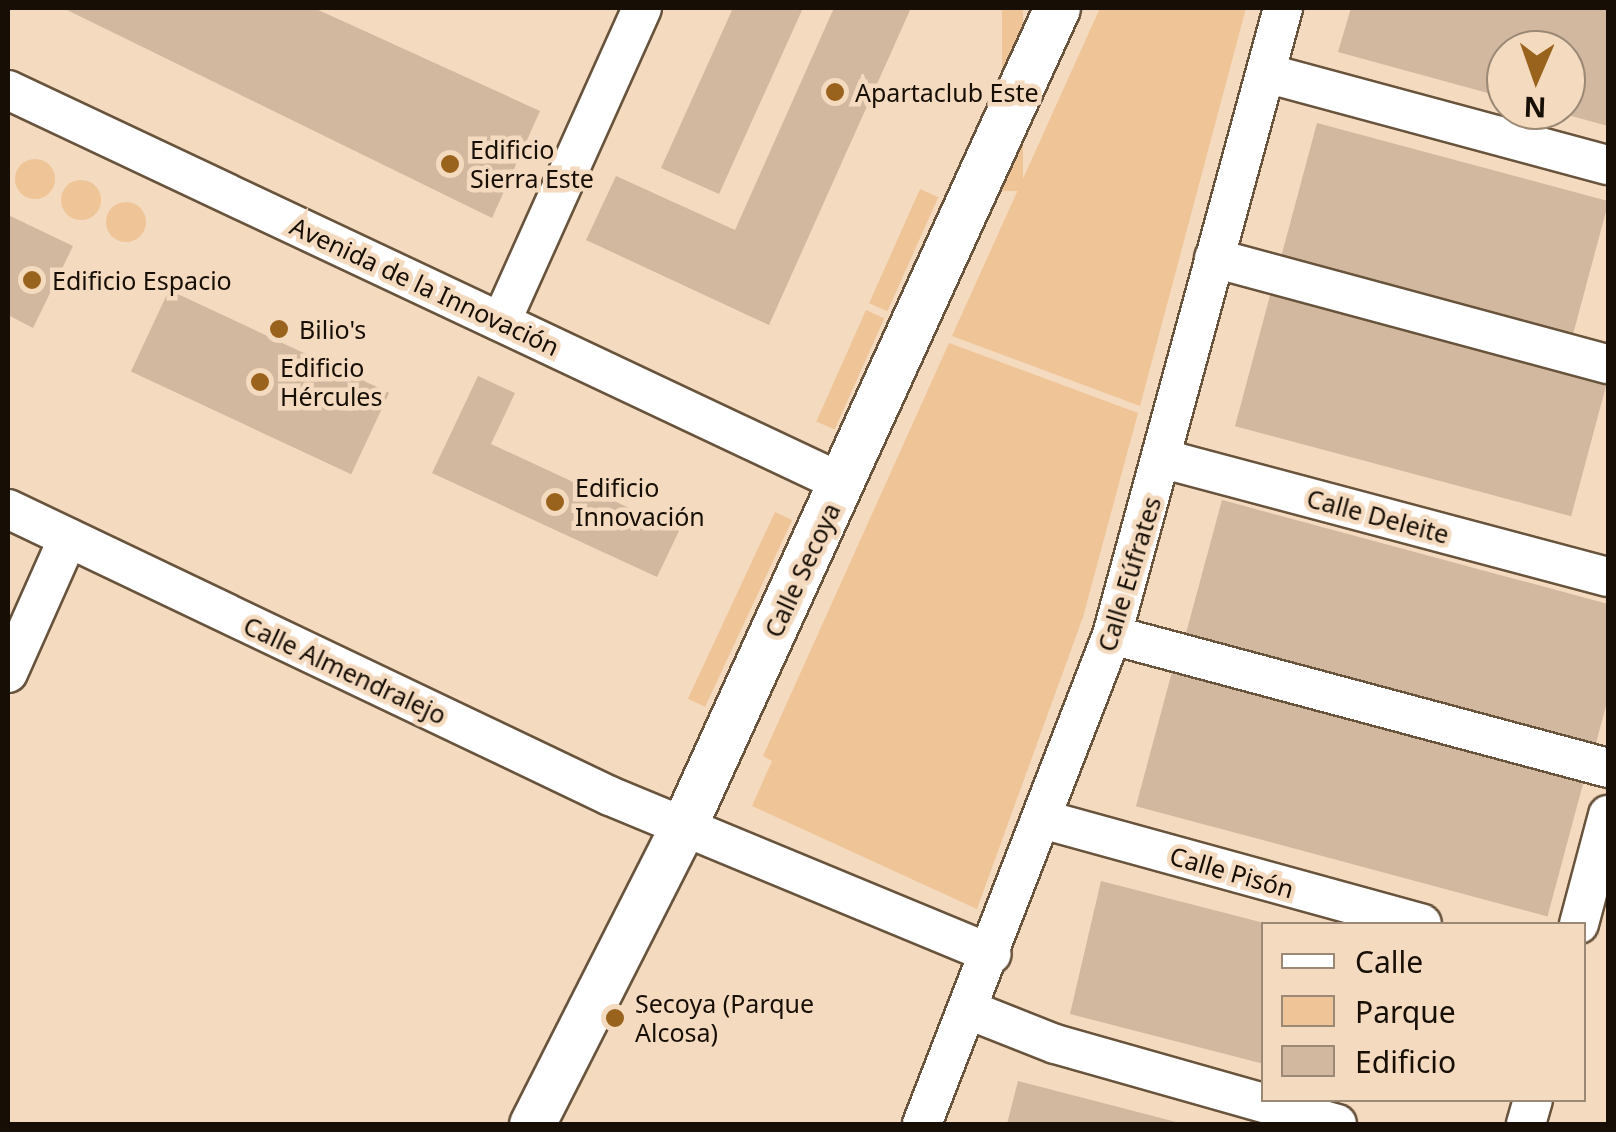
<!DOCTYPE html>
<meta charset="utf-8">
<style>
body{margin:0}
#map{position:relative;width:1616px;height:1132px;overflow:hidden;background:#f4dabf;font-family:"Noto Sans",sans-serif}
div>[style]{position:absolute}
.green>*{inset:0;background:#efc497;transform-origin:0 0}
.round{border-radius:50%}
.building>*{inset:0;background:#d1b89e;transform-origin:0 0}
.roads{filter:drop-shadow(2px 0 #68533c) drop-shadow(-2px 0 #68533c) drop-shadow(0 2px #68533c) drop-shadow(0 -2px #68533c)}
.minor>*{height:38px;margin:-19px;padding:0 19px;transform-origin:19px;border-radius:19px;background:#fff}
.major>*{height:45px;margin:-22.5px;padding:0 22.5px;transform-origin:22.5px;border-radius:22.5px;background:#fff}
.dots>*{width:28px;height:28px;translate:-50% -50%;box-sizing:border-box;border:5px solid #f4dabf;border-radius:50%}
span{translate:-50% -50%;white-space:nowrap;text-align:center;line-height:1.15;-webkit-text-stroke:9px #f4dabf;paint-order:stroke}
.poi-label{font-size:25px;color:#170f06}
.left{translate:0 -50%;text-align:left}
.street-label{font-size:25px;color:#170f06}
.frame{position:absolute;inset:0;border:10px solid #170f06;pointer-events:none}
.legend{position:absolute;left:1261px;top:922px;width:325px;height:180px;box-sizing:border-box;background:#f4dabf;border:2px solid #9c8975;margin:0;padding:12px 18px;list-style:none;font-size:30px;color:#170f06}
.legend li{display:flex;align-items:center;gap:20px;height:50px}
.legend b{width:50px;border:2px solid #9c8975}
.north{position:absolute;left:1486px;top:30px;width:100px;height:100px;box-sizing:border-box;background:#f4dabf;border:2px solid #9c8975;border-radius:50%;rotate:182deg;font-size:28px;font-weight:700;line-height:40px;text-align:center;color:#170f06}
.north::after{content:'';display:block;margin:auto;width:35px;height:45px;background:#9a631d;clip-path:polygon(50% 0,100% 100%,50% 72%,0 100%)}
</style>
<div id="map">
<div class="green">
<i style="left:1002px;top:8px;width:21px;height:183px"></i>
<i style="clip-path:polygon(1100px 8px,1246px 8px,1140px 406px,952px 336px)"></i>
<i class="round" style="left:15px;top:159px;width:40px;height:40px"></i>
<i class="round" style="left:61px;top:180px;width:40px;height:40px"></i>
<i style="left:920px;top:189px;width:20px;height:125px;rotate:24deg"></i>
<i class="round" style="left:106px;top:202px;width:40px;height:40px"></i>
<i style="left:866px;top:310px;width:20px;height:122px;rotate:24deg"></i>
<i style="clip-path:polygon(949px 343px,1138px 413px,1083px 617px,977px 909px,752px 806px,772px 761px,763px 756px)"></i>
<i style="left:775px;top:512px;width:19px;height:206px;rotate:25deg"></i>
</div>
<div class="building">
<i style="clip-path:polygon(63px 8px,314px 8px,540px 111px,492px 218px)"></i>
<i style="clip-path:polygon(733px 8px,803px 8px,719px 194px,661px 168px)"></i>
<i style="clip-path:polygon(834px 8px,911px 8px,769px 325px,586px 240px,616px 176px,735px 230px)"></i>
<i style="clip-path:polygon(1351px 8px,1608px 8px,1608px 126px,1553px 111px,1566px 110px,1566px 50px,1506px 50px,1506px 98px,1338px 52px)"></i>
<i style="left:1317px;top:123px;width:302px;height:145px;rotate:15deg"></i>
<i style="clip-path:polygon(8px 215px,73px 246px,33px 328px,8px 315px)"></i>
<i style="left:1272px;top:288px;width:348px;height:143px;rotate:15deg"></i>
<i style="left:169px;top:290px;width:243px;height:90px;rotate:25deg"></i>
<i style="clip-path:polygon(478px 376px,515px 393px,491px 444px,679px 531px,657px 577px,432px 473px)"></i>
<i style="clip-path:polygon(1222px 500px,1608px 604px,1608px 698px,1595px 747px,1185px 637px)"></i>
<i style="left:1173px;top:668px;width:426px;height:143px;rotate:15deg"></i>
<i style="clip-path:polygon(1101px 881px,1264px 923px,1264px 1064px,1070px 1014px)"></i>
<i style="clip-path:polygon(1018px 1081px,1180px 1123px,1180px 1124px,1007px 1124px)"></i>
</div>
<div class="roads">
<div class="minor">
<i style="left:1266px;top:73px;width:354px;rotate:15.1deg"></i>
<i style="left:8px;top:90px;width:922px;rotate:25.23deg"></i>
<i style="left:1214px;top:258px;width:408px;rotate:15.1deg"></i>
<i style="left:501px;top:322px;width:344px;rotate:-65.8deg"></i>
<i style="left:1164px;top:459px;width:459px;rotate:14.9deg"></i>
<i style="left:8px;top:509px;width:667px;rotate:25.49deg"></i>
<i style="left:610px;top:796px;width:413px;rotate:22.5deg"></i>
<i style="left:1112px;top:635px;width:514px;rotate:15.01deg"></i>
<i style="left:8px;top:673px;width:148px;rotate:-66deg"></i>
<i style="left:1042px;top:819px;width:394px;rotate:15.4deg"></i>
<i style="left:1579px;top:924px;width:113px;rotate:-75.1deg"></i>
<i style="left:969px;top:1010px;width:92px;rotate:21.6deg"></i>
<i style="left:1055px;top:1044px;width:293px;rotate:15.8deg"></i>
<i style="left:922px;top:1124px;width:525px;rotate:-68.77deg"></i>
<i style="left:1112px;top:635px;width:650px;rotate:-74.74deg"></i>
<i style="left:1526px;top:1124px;width:25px;rotate:-74deg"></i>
</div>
<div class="major">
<i style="left:532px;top:1124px;width:338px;rotate:-63.1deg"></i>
<i style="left:685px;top:823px;width:896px;rotate:-65.47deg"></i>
</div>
</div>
<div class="dots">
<i style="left:835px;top:92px;background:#9a631d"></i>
<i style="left:450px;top:164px;background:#9a631d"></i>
<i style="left:32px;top:280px;background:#9a631d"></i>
<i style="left:279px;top:329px;background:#9a631d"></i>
<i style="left:260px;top:382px;background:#9a631d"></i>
<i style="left:555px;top:502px;background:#9a631d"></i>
<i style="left:615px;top:1018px;background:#9a631d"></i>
</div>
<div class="poi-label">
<span class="left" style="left:855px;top:92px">Apartaclub Este</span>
<span class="left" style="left:470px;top:164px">Edificio<br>Sierra Este</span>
<span class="left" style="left:52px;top:280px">Edificio Espacio</span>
<span class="left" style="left:299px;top:329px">Bilio's</span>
<span class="left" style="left:280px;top:382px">Edificio<br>Hércules</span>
<span class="left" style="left:575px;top:502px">Edificio<br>Innovación</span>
<span class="left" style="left:635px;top:1018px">Secoya (Parque<br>Alcosa)</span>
</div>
<div class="street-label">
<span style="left:425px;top:286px;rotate:25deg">Avenida de la Innovación</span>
<span style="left:1378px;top:516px;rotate:15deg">Calle Deleite</span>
<span style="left:802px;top:570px;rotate:-65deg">Calle Secoya</span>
<span style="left:1129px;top:574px;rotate:-73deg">Calle Eúfrates</span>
<span style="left:345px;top:670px;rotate:25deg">Calle Almendralejo</span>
<span style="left:1232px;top:872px;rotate:16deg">Calle Pisón</span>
</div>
<div class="frame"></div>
<ul class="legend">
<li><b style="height:12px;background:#fff"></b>Calle</li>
<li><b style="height:28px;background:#efc497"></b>Parque</li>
<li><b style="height:28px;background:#d1b89e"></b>Edificio</li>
</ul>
<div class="north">N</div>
</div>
